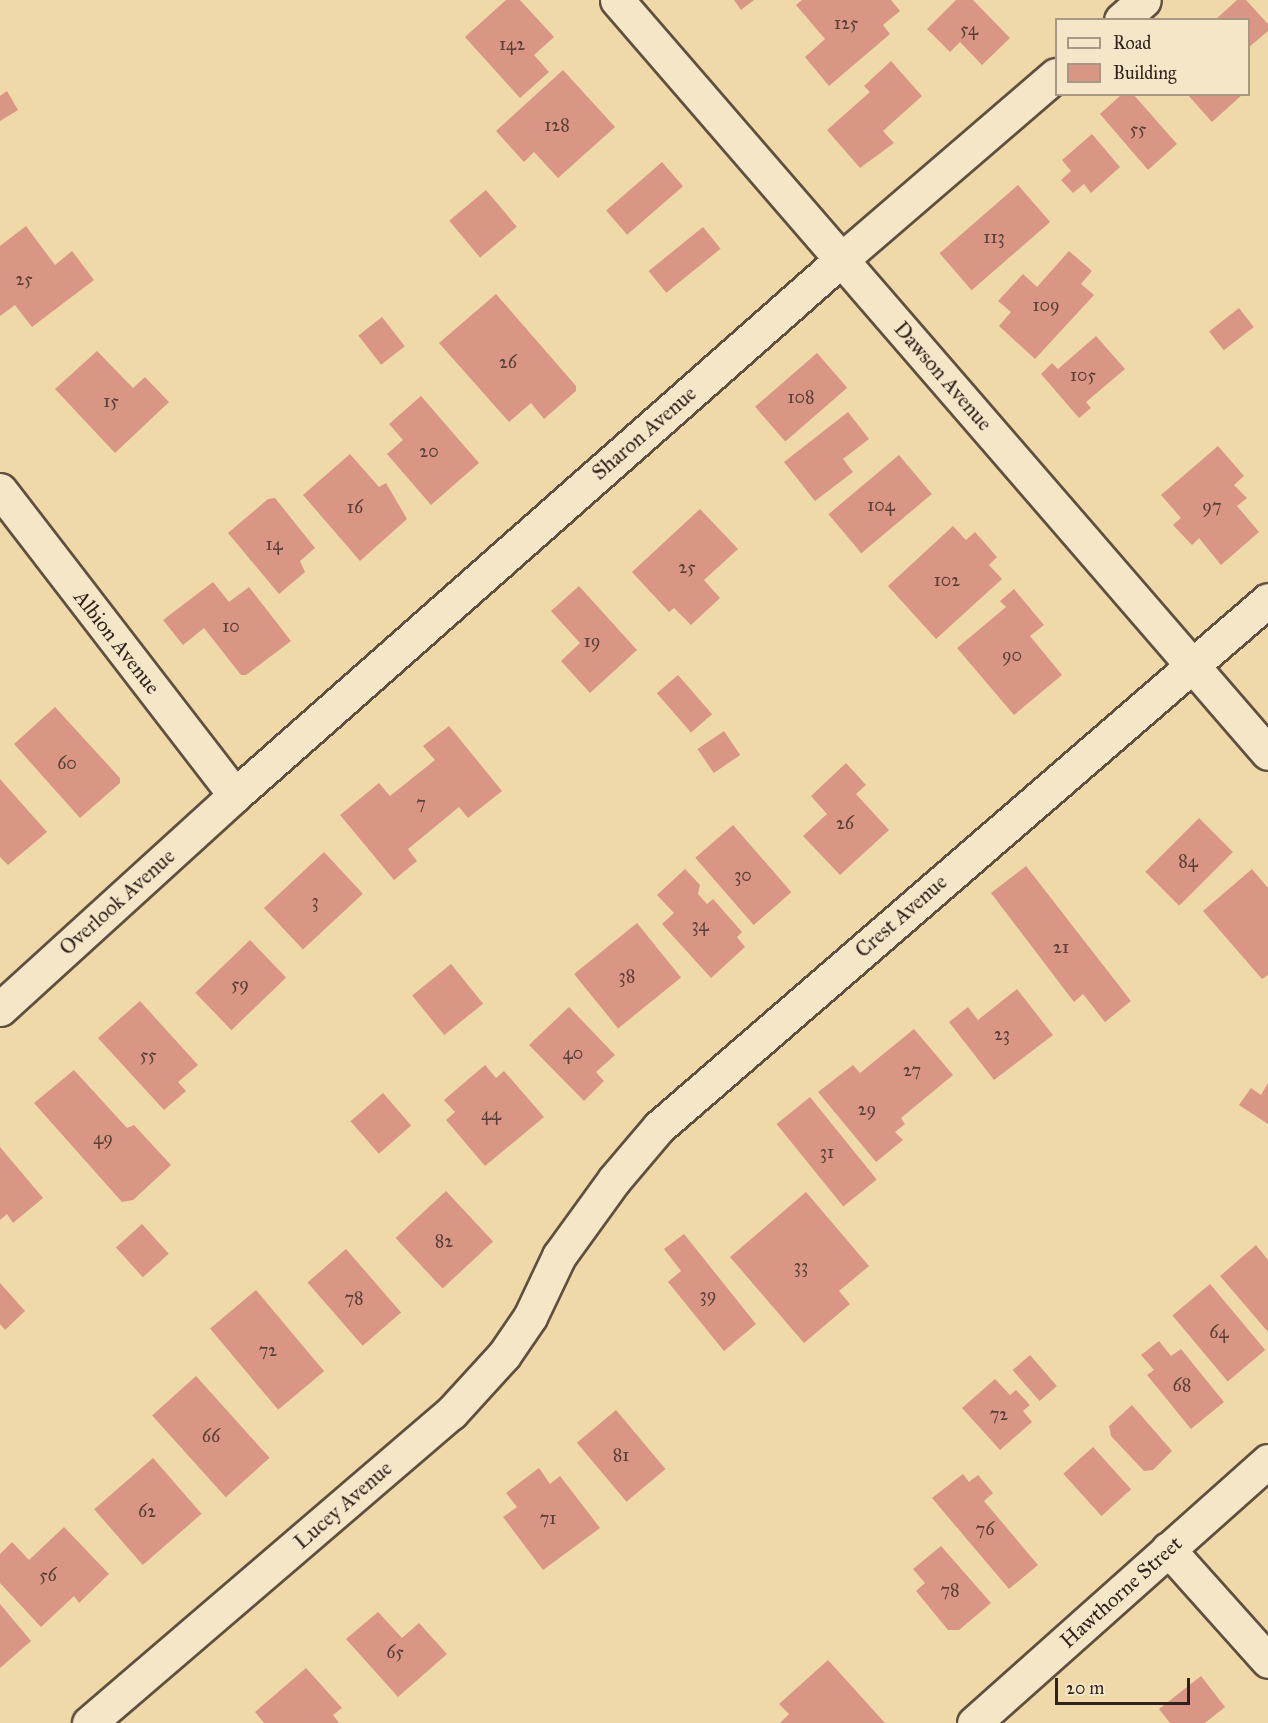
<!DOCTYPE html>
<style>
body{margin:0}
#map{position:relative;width:1268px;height:1723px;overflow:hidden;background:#f0d9a9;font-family:"IM FELL Great Primer",serif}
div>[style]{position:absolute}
.building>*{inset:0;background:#da9684;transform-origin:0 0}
.roads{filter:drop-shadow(2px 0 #5f503f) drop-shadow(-2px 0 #5f503f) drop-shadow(0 2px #5f503f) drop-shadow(0 -2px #5f503f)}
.minor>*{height:33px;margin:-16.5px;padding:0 16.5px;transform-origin:16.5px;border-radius:16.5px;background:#f5e6c7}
span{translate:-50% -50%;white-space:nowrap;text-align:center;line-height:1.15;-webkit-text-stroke:6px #f5e6c7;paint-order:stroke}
.number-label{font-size:18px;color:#5a3f36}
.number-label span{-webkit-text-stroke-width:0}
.street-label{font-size:21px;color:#2f221c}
.legend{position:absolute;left:1055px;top:18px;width:195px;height:78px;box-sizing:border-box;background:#f5e6c7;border:2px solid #a69883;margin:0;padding:8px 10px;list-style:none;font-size:18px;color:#2f221c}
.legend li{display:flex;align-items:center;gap:12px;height:30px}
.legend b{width:30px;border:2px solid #a69883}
.scale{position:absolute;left:1055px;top:1678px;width:135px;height:27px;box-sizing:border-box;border:3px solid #2f221c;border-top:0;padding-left:8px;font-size:18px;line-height:21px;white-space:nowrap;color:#2f221c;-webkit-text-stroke:4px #f5e6c7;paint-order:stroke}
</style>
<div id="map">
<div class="building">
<i style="clip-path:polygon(506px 0,520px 0,554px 37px,534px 55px,549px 72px,520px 98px,465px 37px)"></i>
<i style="clip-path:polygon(734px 0,754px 0,741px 10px)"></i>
<i style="clip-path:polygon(802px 0,891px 0,900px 11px,883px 25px,890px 34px,829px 86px,805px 57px,825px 39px,796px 5px)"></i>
<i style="clip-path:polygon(956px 0,973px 0,1010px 38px,982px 65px,960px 42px,950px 52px,927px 29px)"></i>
<i style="clip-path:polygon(1237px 0,1246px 0,1268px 24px,1268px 31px,1248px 48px,1248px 20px,1215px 20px)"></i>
<i style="clip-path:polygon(891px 61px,922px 96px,883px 131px,894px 143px,860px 168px,827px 130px,870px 92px,864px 86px)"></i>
<i style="clip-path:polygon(563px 70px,615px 127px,558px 178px,534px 152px,524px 162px,496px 131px)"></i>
<i style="clip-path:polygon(7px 91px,18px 110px,0 121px,0 96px)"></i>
<i style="clip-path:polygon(1122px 94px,1133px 94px,1177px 144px,1148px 170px,1100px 114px)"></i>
<i style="clip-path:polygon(1187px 94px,1243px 94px,1212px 122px)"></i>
<i style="clip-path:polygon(1092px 134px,1120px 167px,1091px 193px,1084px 184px,1073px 193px,1061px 180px,1071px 171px,1062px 160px)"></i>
<i style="left:662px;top:162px;width:32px;height:74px;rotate:49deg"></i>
<i style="left:1018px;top:185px;width:49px;height:104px;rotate:49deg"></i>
<i style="left:486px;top:190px;width:48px;height:48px;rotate:50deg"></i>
<i style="clip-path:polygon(26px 226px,55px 265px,72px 251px,94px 280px,32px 327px,15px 305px,0 316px,0 246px)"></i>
<i style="left:703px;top:227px;width:28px;height:70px;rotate:51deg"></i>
<i style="clip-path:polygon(1069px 251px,1092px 271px,1081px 284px,1094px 295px,1035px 359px,999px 326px,1011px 312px,998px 301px,1023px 274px,1037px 287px)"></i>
<i style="clip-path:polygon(496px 294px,576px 386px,576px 391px,544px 419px,531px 403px,509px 422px,439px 343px)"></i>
<i style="left:1239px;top:308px;width:24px;height:38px;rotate:52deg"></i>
<i style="left:382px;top:317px;width:37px;height:30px;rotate:52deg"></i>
<i style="clip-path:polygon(1096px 336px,1125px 369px,1086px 402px,1091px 408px,1079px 418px,1041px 374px,1052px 363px,1058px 369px)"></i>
<i style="clip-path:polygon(97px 351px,133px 388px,145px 377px,169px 402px,115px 453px,55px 389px)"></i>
<i style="left:817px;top:353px;width:46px;height:82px;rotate:49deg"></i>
<i style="clip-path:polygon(421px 396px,479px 463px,431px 505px,387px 454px,403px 440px,389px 424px)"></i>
<i style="clip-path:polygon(848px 412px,869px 439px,843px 459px,853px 472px,815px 501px,784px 462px)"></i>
<i style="clip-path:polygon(1218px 446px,1244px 476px,1234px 485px,1247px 498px,1237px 506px,1259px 532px,1221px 565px,1199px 538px,1192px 545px,1173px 525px,1181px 518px,1161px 495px)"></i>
<i style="clip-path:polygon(350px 454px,379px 487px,386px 483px,407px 519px,360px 561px,303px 495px)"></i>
<i style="left:899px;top:455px;width:51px;height:92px;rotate:50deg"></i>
<i style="clip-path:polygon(275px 498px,315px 548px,300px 561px,305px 572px,279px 594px,228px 533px,268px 499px)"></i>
<i style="clip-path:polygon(700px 509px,738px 549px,704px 580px,720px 598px,691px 625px,674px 608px,669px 612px,632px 572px)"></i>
<i style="clip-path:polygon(953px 526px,966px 540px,975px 532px,997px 557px,989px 565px,1002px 579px,936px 639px,888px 586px)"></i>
<i style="clip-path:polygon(213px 582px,229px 602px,249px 587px,291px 641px,246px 675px,241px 675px,204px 628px,183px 645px,163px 620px)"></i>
<i style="clip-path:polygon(579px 586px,637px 650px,590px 693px,561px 661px,580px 643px,551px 611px)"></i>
<i style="clip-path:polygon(1014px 589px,1044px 625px,1030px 636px,1062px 675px,1014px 715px,957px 648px,1006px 607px,1000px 601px)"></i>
<i style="left:678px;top:675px;width:52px;height:28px;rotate:49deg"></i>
<i style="clip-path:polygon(55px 707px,120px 778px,120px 783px,80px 818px,14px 744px)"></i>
<i style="clip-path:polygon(449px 726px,502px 791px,468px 818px,459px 807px,408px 849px,417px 861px,394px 880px,340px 815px,379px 783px,390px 796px,435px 760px,423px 746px)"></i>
<i style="left:724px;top:731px;width:29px;height:32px;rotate:56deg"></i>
<i style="clip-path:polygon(846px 763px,866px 785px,856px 794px,889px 830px,840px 875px,803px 836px,827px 814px,811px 796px)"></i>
<i style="clip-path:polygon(0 779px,47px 832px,8px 865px,0 857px)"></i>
<i style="left:1199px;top:818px;width:48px;height:76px;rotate:45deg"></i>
<i style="left:733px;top:825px;width:89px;height:50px;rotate:49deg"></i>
<i style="left:324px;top:852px;width:57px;height:82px;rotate:47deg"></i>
<i style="clip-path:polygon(1026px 866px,1131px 1001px,1105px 1022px,1083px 994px,1074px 1002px,991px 893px)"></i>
<i style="clip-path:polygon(685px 869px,700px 885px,698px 894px,707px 904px,713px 899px,742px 932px,737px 937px,745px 947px,711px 978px,662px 924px,674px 913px,657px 895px)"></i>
<i style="clip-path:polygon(1252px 869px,1268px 888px,1268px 975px,1262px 979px,1203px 911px)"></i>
<i style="left:637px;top:923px;width:70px;height:81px;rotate:51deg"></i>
<i style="left:250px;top:940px;width:52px;height:76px;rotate:46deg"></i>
<i style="left:451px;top:964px;width:51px;height:50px;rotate:51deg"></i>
<i style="clip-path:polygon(1017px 989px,1053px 1035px,994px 1080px,949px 1022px,968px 1007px,978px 1020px)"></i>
<i style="clip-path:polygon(140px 1001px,198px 1065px,178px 1082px,186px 1091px,164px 1110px,98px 1038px)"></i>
<i style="clip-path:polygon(569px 1007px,615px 1055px,596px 1072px,604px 1081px,584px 1101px,529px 1045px)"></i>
<i style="clip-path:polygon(914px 1029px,953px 1075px,901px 1118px,905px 1124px,895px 1132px,903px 1140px,876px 1162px,818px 1092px,853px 1065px,860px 1073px)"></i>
<i style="clip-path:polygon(485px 1065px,496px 1078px,504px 1071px,544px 1117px,485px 1166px,446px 1120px,455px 1112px,444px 1100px)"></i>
<i style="clip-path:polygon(74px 1070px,127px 1128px,134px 1125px,171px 1165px,133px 1200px,122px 1202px,34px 1103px)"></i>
<i style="clip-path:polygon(1268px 1083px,1268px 1124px,1239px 1105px,1251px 1088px,1261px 1095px)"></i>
<i style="left:383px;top:1093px;width:43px;height:43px;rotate:49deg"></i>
<i style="left:810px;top:1097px;width:106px;height:43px;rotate:51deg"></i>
<i style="clip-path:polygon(0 1147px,43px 1198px,13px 1223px,7px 1214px,0 1220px)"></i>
<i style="left:446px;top:1191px;width:69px;height:69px;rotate:47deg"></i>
<i style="clip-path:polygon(806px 1192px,869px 1266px,839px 1291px,850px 1304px,804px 1343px,730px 1257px)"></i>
<i style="left:142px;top:1224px;width:40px;height:35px;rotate:48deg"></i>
<i style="clip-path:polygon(684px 1234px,756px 1324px,724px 1351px,668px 1282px,681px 1271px,664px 1249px)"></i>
<i style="clip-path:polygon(1256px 1245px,1268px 1260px,1268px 1332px,1220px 1276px)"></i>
<i style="left:346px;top:1249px;width:84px;height:51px;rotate:49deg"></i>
<i style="clip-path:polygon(0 1283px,25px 1311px,5px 1330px,0 1324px)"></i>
<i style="left:1210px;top:1284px;width:86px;height:49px;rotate:50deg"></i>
<i style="left:256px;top:1290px;width:106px;height:60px;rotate:50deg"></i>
<i style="clip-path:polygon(1159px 1341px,1171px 1356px,1181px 1349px,1224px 1402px,1191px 1429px,1147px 1375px,1154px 1370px,1141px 1355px)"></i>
<i style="left:1030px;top:1355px;width:41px;height:23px;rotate:49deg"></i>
<i style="left:196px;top:1376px;width:110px;height:59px;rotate:48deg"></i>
<i style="clip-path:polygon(995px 1379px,1010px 1395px,1016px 1390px,1030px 1405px,1023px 1411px,1032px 1422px,1000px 1450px,962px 1408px)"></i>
<i style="clip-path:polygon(1132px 1405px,1172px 1451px,1153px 1470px,1144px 1471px,1111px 1436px,1109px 1426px)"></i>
<i style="left:616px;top:1410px;width:77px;height:51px;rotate:50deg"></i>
<i style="left:1093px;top:1447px;width:57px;height:40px;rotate:48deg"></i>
<i style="left:153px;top:1458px;width:74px;height:78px;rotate:49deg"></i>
<i style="clip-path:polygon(539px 1468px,550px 1484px,560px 1476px,600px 1528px,543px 1570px,503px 1517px,517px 1507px,506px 1493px)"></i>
<i style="clip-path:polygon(963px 1474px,969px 1482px,978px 1475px,993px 1493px,984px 1501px,1038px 1565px,1009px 1589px,932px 1498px)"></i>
<i style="clip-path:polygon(64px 1527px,109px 1574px,79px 1603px,74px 1596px,41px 1627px,0 1583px,0 1554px,12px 1542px,29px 1560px)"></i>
<i style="clip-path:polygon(941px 1546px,991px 1603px,959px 1630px,948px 1630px,916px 1591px,925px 1583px,913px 1569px)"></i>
<i style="clip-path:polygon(0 1604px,31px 1641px,0 1668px)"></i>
<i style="clip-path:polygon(378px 1612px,402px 1638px,419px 1623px,447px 1654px,398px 1697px,346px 1639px)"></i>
<i style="clip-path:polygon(828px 1660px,885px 1723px,780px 1723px,789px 1714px,779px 1704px)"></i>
<i style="clip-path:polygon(306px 1668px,342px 1708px,333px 1715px,339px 1723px,264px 1723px,255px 1712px)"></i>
<i style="clip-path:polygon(1201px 1676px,1225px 1707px,1205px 1723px,1170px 1723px,1159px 1709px)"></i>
</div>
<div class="roads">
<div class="minor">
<i style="left:617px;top:0;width:995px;rotate:49.16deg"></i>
<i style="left:1121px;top:20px;width:30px;rotate:-41deg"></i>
<i style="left:0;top:490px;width:385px;rotate:52.4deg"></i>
<i style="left:0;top:1009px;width:318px;rotate:-42.3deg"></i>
<i style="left:235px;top:795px;width:810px;rotate:-41.45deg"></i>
<i style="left:842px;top:259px;width:282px;rotate:-40.7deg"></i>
<i style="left:1168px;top:1549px;width:150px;rotate:48.2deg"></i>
<i style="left:89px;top:1723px;width:477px;rotate:-40.6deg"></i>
<i style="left:451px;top:1413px;width:79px;rotate:-47.6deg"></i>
<i style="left:504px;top:1355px;width:46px;rotate:-55.6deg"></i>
<i style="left:530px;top:1317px;width:68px;rotate:-64.6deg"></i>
<i style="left:559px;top:1256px;width:94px;rotate:-54.1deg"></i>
<i style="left:614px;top:1180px;width:70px;rotate:-49.7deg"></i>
<i style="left:659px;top:1127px;width:805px;rotate:-40.87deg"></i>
<i style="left:974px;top:1723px;width:394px;rotate:-41.7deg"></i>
</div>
</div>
<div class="number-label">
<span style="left:846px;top:23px">125</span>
<span style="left:969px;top:29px">54</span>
<span style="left:512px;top:44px">142</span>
<span style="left:557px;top:125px">128</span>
<span style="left:1138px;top:129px">55</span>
<span style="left:994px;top:237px">113</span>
<span style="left:24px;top:279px">25</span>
<span style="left:1046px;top:305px">109</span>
<span style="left:508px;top:362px">26</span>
<span style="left:1083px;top:375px">105</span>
<span style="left:801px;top:397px">108</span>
<span style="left:111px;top:401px">15</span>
<span style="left:429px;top:451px">20</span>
<span style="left:881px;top:505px">104</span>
<span style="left:1212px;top:506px">97</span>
<span style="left:355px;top:507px">16</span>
<span style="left:274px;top:544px">14</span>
<span style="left:687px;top:567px">25</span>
<span style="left:947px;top:580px">102</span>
<span style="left:231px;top:626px">10</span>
<span style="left:592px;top:641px">19</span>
<span style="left:1012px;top:655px">90</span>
<span style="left:67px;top:763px">60</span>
<span style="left:421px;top:803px">7</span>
<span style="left:845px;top:823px">26</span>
<span style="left:1188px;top:861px">84</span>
<span style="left:743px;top:875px">30</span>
<span style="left:315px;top:901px">3</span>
<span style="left:700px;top:925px">34</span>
<span style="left:1061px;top:947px">21</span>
<span style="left:627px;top:976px">38</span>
<span style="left:240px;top:984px">59</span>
<span style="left:1002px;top:1034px">23</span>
<span style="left:573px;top:1053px">40</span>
<span style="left:148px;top:1055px">55</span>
<span style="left:912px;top:1070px">27</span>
<span style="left:867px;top:1109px">29</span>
<span style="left:491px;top:1114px">44</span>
<span style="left:103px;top:1138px">49</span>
<span style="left:827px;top:1152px">31</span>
<span style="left:444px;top:1241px">82</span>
<span style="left:801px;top:1266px">33</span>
<span style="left:708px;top:1295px">39</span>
<span style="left:354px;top:1298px">78</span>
<span style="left:1219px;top:1332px">64</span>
<span style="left:268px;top:1350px">72</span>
<span style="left:1182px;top:1385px">68</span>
<span style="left:999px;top:1414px">72</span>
<span style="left:211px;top:1436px">66</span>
<span style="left:621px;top:1455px">81</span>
<span style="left:147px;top:1511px">62</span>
<span style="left:548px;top:1518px">71</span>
<span style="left:985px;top:1529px">76</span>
<span style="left:48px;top:1575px">56</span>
<span style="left:950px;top:1590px">78</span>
<span style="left:395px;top:1652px">65</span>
</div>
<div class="street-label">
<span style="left:943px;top:376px;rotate:49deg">Dawson Avenue</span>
<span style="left:644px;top:433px;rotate:-41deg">Sharon Avenue</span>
<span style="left:117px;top:642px;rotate:52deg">Albion Avenue</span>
<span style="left:117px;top:902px;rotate:-42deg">Overlook Avenue</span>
<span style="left:901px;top:916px;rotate:-41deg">Crest Avenue</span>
<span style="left:343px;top:1505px;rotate:-41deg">Lucey Avenue</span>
<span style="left:1121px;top:1592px;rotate:-42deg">Hawthorne Street</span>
</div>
<ul class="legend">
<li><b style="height:8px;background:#f5e6c7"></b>Road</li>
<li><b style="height:16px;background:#da9684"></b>Building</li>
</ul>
<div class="scale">20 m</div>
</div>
